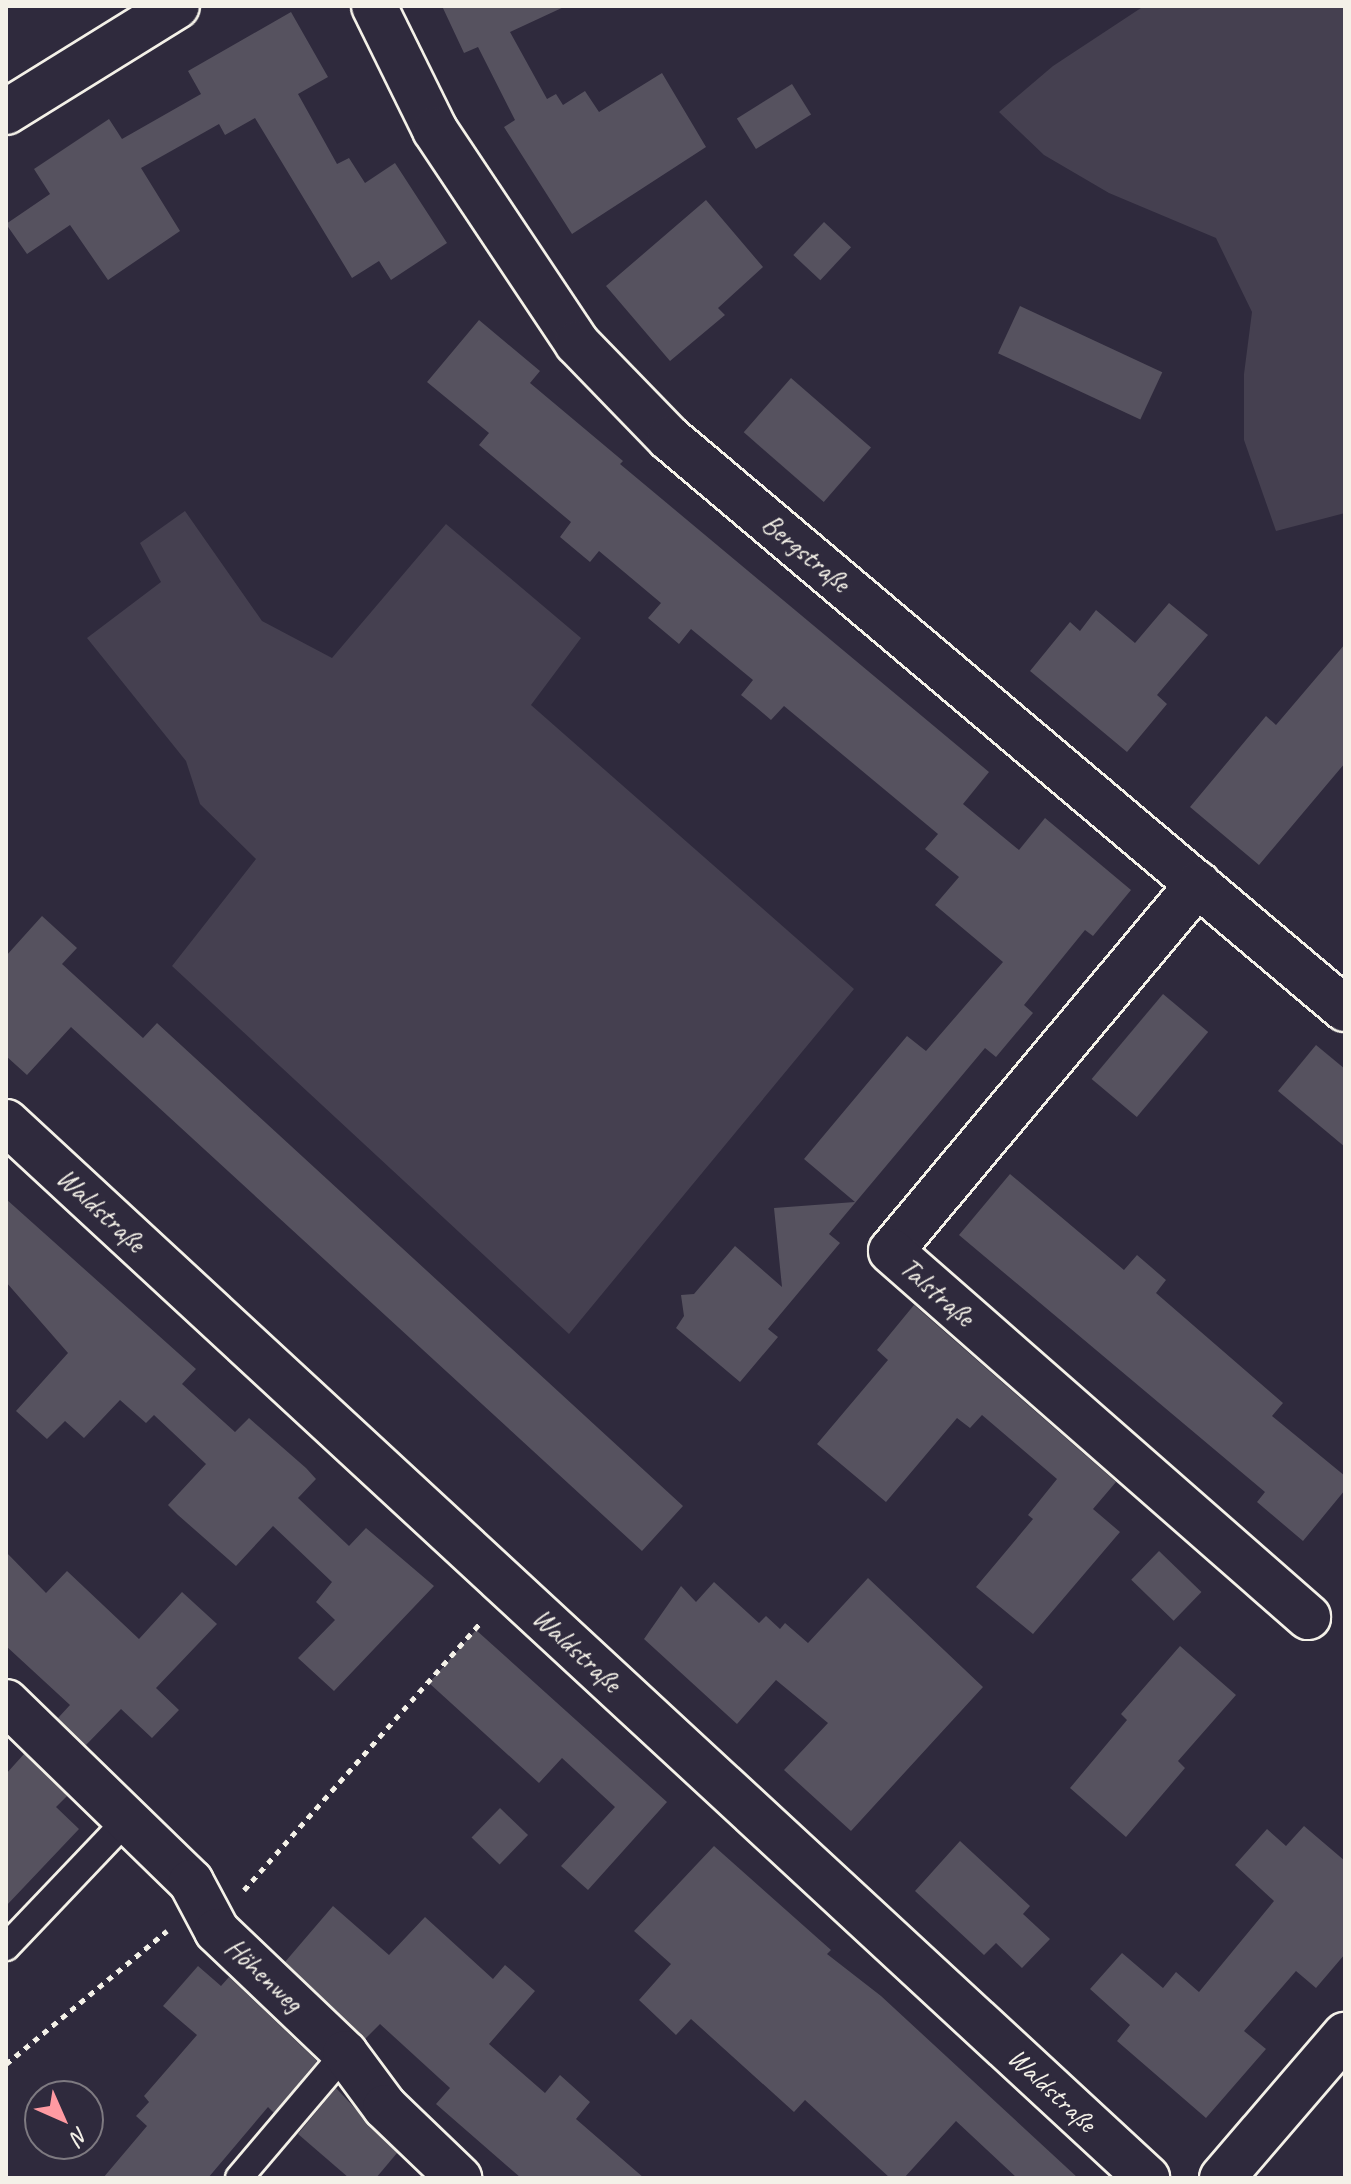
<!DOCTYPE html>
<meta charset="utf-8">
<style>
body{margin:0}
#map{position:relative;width:1351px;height:2184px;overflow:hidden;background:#2f2a3d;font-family:Caveat,sans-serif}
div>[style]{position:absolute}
.green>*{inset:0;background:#454050}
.building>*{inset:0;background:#56525f;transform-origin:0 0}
.path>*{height:5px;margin-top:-2.5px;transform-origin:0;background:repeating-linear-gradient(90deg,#f4f1e8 0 6px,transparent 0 12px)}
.roads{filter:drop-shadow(2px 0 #f4f1e8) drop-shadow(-2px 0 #f4f1e8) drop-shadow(0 2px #f4f1e8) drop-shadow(0 -2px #f4f1e8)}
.lane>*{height:26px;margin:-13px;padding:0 13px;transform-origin:13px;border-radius:13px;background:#2f2a3d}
.street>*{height:44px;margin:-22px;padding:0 22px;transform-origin:22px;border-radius:22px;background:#2f2a3d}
.secondary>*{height:44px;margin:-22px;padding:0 22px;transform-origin:22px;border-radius:22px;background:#2f2a3d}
span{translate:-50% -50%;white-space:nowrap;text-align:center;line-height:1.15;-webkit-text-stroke:6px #2f2a3d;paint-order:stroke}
.street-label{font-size:28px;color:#f4f1e8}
.frame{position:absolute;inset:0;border:8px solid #f4f1e8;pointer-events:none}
.north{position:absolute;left:24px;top:2080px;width:80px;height:80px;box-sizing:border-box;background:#2f2a3d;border:2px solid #7e7a81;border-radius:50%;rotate:135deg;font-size:22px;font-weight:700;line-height:32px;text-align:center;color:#f4f1e8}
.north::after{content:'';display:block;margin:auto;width:28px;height:36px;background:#ff9aa2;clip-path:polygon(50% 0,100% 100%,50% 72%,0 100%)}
</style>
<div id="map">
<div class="green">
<i style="clip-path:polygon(1144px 6px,1345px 6px,1345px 513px,1276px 531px,1244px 440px,1244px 374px,1252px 312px,1216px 238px,1109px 193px,1044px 155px,999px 112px,1053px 66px)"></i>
<i style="clip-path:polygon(185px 511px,262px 621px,332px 658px,446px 524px,581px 638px,531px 705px,854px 989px,569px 1334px,172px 966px,256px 859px,200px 804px,186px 761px,87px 638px,161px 582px,140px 543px)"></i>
</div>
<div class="building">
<i style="clip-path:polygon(442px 6px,566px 6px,510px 32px,547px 99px,556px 94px,563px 105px,585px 91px,599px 112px,662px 73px,706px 147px,572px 234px,504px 127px,515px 120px,478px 47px,464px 53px)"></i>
<i style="clip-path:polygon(291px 12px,328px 77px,298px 94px,337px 164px,349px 158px,365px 183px,395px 163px,447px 243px,391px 280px,379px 261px,352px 278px,255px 118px,225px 135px,219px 124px,141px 168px,180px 231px,108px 280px,70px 225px,27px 254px,6px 224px,50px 194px,34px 169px,109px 119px,122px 139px,201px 94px,188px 71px)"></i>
<i style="left:792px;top:84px;width:36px;height:65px;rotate:58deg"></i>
<i style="clip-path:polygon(706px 200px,763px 267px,718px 308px,725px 315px,670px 361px,606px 286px)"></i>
<i style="left:824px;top:222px;width:37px;height:45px;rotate:43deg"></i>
<i style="left:1020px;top:306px;width:157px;height:52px;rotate:25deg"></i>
<i style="clip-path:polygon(479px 320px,540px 371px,530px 383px,623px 461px,620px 464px,989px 772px,963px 804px,1019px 850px,1045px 818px,1131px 890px,1093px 936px,1085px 930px,1024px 1005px,1033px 1013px,996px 1057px,985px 1048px,829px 1234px,840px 1243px,768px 1329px,778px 1337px,740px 1382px,676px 1328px,684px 1316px,681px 1295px,694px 1294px,735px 1246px,782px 1287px,774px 1208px,855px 1202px,804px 1159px,907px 1036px,926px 1051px,1003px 962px,935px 905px,959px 877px,925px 849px,938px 834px,784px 706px,771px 720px,757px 708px,741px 695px,753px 680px,691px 629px,679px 644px,648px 618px,661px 603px,599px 551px,590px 562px,560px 537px,571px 522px,479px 445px,489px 433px,427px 382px)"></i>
<i style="left:791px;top:378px;width:106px;height:72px;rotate:41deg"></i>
<i style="clip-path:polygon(1169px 603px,1208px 635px,1157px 695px,1167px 704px,1127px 752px,1030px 671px,1070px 622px,1080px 631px,1096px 610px,1135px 643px)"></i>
<i style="clip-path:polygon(1345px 644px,1345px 763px,1259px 865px,1190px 807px,1266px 716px,1276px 725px)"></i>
<i style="clip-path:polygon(42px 916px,77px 948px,62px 964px,143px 1038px,157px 1023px,683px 1506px,642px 1551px,71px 1027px,27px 1075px,6px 1056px,6px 956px)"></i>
<i style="left:1163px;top:994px;width:59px;height:111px;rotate:40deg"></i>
<i style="clip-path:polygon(1316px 1045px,1345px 1069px,1345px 1147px,1278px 1091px)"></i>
<i style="clip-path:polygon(1010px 1174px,1124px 1270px,1137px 1255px,1166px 1280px,1156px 1293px,1283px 1403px,1272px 1416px,1345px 1476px,1345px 1490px,1303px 1541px,1257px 1502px,1265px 1492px,959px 1235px)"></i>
<i style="clip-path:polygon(6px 1199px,196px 1369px,182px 1384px,235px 1432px,249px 1418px,306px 1468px,316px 1479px,298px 1498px,349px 1546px,366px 1528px,434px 1586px,334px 1691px,298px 1658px,335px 1620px,316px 1602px,332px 1582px,273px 1526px,236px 1566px,178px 1515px,168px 1505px,206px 1464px,154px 1415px,146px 1423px,120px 1400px,84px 1438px,65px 1421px,47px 1439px,16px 1411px,68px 1353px,6px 1282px)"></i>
<i style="clip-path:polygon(914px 1305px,1116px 1482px,1093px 1509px,1120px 1532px,1033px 1634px,976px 1587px,1033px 1519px,1028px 1515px,1057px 1479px,982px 1415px,970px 1428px,957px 1418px,886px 1502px,817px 1444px,888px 1360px,877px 1350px)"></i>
<i style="left:1159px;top:1551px;width:59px;height:40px;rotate:44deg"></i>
<i style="clip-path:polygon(6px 1552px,46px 1593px,67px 1571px,139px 1639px,182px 1592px,217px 1624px,156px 1688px,179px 1710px,152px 1738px,121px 1709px,86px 1745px,58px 1718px,70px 1705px,6px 1646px)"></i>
<i style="clip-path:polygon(868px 1578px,983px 1687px,851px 1831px,784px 1770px,828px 1723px,776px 1680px,737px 1724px,644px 1639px,681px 1586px,696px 1602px,714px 1582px,759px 1623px,766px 1616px,780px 1629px,785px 1623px,808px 1643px)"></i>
<i style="clip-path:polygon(476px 1630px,667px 1802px,588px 1890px,561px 1866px,615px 1807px,562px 1758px,539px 1783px,429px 1683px)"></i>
<i style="clip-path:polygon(1180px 1646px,1236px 1695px,1178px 1761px,1185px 1768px,1126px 1837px,1070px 1788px,1127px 1720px,1121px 1714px)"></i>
<i style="clip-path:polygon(24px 1754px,67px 1796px,56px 1807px,79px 1829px,6px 1906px,6px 1774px)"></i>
<i style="left:500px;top:1808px;width:39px;height:41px;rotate:44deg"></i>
<i style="clip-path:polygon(1304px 1826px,1345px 1861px,1345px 1954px,1316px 1988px,1296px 1971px,1244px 2031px,1266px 2049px,1206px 2118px,1117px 2041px,1130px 2025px,1090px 1989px,1122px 1953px,1163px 1988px,1176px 1972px,1199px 1992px,1274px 1901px,1235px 1865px,1267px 1829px,1286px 1846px)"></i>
<i style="clip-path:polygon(960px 1841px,1030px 1906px,1023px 1914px,1050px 1939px,1022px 1968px,996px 1943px,984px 1955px,915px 1891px)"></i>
<i style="clip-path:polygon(714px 1846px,831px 1950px,827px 1954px,881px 1996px,1078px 2178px,1017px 2178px,956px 2121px,904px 2178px,890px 2178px,805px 2100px,794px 2112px,691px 2019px,676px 2035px,639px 2000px,671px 1964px,634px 1931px)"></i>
<i style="clip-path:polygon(333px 1906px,389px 1955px,425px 1917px,493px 1979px,505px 1965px,535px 1991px,489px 2044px,545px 2093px,560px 2075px,590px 2102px,576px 2119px,644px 2178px,521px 2178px,436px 2104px,450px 2088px,380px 2024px,365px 2039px,285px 1962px)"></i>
<i style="clip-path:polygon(198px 1966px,221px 1986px,229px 1977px,317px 2061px,274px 2113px,268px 2107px,208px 2178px,103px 2178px,147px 2126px,136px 2116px,149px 2102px,144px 2096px,197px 2035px,163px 2006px)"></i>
<i style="clip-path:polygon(336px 2088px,397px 2153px,376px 2178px,349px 2178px,298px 2134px)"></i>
</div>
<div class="path">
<i style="left:244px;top:1890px;width:358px;rotate:-48.5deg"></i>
<i style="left:6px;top:2064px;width:209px;rotate:-39.6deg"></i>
</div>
<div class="roads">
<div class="lane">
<i style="left:6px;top:1947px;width:177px;rotate:-46.4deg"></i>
<i style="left:239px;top:2178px;width:164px;rotate:-49.7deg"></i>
</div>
<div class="street">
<i style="left:374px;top:6px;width:138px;rotate:63.8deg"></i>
<i style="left:435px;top:130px;width:256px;rotate:56.3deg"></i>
<i style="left:577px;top:343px;width:132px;rotate:45.9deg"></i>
<i style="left:669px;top:438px;width:885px;rotate:40.19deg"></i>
<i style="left:1198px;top:884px;width:478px;rotate:129.9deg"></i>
<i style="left:891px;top:1251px;width:555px;rotate:41.27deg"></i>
<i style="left:6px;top:1122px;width:1555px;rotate:42.78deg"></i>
<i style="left:6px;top:1702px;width:258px;rotate:44.2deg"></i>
<i style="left:191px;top:1882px;width:55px;rotate:62deg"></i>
<i style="left:217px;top:1931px;width:177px;rotate:43.6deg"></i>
<i style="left:345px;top:2053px;width:67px;rotate:53.5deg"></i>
<i style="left:385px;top:2107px;width:103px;rotate:43.8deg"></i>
<i style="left:1222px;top:2178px;width:189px;rotate:-49.3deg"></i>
</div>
<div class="secondary">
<i style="left:6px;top:112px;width:201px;rotate:-31.8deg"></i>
</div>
</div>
<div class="street-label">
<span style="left:806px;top:553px;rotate:40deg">Bergstraße</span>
<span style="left:101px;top:1210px;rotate:43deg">Waldstraße</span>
<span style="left:937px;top:1292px;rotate:41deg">Talstraße</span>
<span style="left:577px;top:1650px;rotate:43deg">Waldstraße</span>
<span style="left:264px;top:1975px;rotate:43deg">Höhenweg</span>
<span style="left:1052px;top:2090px;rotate:43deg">Waldstraße</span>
</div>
<div class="frame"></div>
<div class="north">N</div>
</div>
